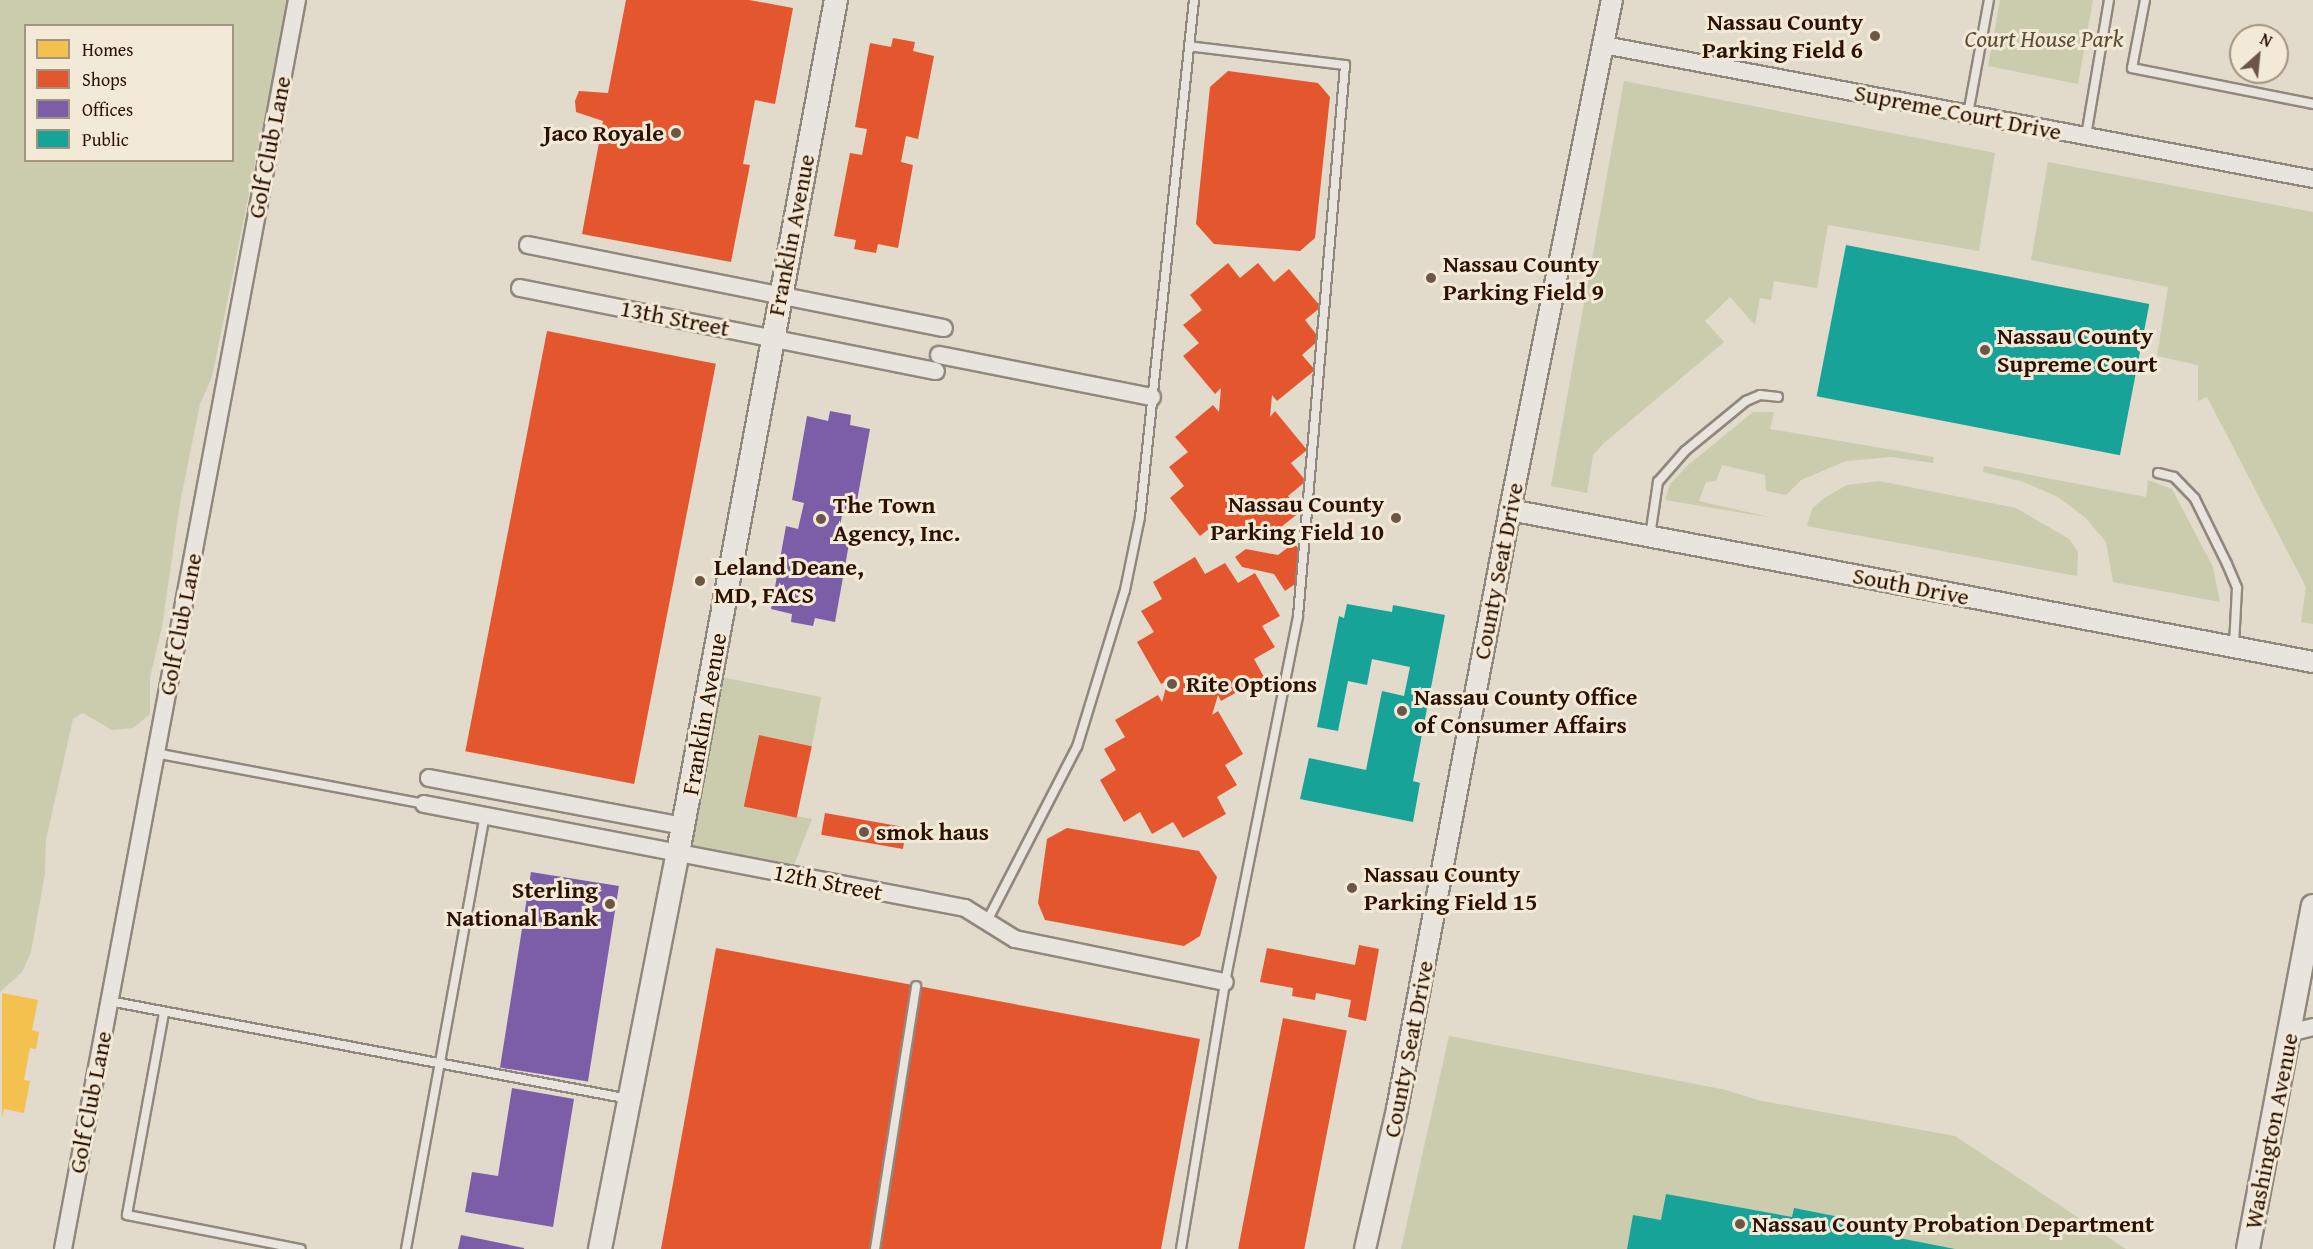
<!DOCTYPE html>
<style>
body{margin:0}
#map{position:relative;width:2313px;height:1249px;overflow:hidden;background:#e2dacb;font-family:"Gentium Book Plus",serif}
div>[style]{position:absolute}
.green>*{inset:0;background:#caccad}
.homes>*{inset:0;background:#f2c14e}
.shops>*{inset:0;background:#e4572e;transform-origin:0 0}
.offices>*{inset:0;background:#7b5ea7;transform-origin:0 0}
.public>*{inset:0;background:#17a398;transform-origin:0 0}
.roads{filter:drop-shadow(2px 0 #91887d) drop-shadow(-2px 0 #91887d) drop-shadow(0 2px #91887d) drop-shadow(0 -2px #91887d)}
.service>*{height:8px;margin:-4px;padding:0 4px;transform-origin:4px;border-radius:4px;background:#e9e4dd}
.minor>*{height:16px;margin:-8px;padding:0 8px;transform-origin:8px;border-radius:8px;background:#e9e4dd}
.tertiary>*{height:20px;margin:-10px;padding:0 10px;transform-origin:10px;border-radius:10px;background:#e9e4dd}
.secondary>*{height:22px;margin:-11px;padding:0 11px;transform-origin:11px;border-radius:11px;background:#e9e4dd}
.dots>*{width:16px;height:16px;translate:-50% -50%;box-sizing:border-box;border:3px solid #f3e9d7;border-radius:50%}
span{translate:-50% -50%;white-space:nowrap;text-align:center;line-height:1.15;-webkit-text-stroke:6px #f3e9d7;paint-order:stroke}
.poi-label{font-size:24px;color:#2c1100;font-weight:700}
.right{translate:-100% -50%;text-align:right}
.left{translate:0 -50%;text-align:left}
.park-label{font-size:24px;color:#5c4f34;font-style:italic}
.street-label{font-size:24px;color:#2c1100}
.legend{position:absolute;left:24px;top:24px;width:210px;height:138px;box-sizing:border-box;background:#f3e9d7;border:2px solid #a39381;margin:0;padding:8px 10px;list-style:none;font-size:18px;color:#2c1100}
.legend li{display:flex;align-items:center;gap:12px;height:30px}
.legend b{width:30px;border:2px solid #a39381}
.north{position:absolute;left:2229px;top:24px;width:60px;height:60px;box-sizing:border-box;background:#f3e9d7;border:2px solid #a39381;border-radius:50%;rotate:27deg;font-size:16px;font-weight:700;line-height:24px;text-align:center;color:#2c1100}
.north::after{content:'';display:block;margin:auto;width:21px;height:27px;background:#6c5747;clip-path:polygon(50% 0,100% 100%,50% 72%,0 100%)}
</style>
<div id="map">
<div class="green">
<i style="clip-path:polygon(evenodd,0 0,288px 0,212px 377px,200px 404px,180px 503px,162px 627px,150px 677px,150px 714px,133px 728px,112px 730px,83px 713px,73px 719px,46px 840px,45px 873px,31px 952px,22px 972px,0 992px,0 0,26px 26px,232px 26px,232px 160px,26px 160px,26px 26px)"></i>
<i style="clip-path:polygon(2000px 0,2093px 0,2078px 84px,1988px 66px)"></i>
<i style="clip-path:polygon(1624px 81px,1995px 153px,1979px 251px,1828px 225px,1817px 288px,1774px 281px,1771px 300px,1760px 298px,1755px 325px,1730px 297px,1705px 321px,1724px 342px,1604px 443px,1593px 455px,1587px 493px,1551px 486px)"></i>
<i style="clip-path:polygon(2048px 162px,2313px 212px,2313px 624px,2301px 622px,2306px 587px,2207px 397px,2198px 401px,2198px 365px,2157px 356px,2168px 287px,2031px 260px)"></i>
<i style="clip-path:polygon(1753px 412px,1774px 412px,1770px 429px,1934px 457px,1933px 463px,1891px 457px,1846px 461px,1801px 480px,1786px 495px,1766px 491px,1765px 475px,1722px 465px,1716px 481px,1706px 482px,1699px 501px,1773px 518px,1665px 500px,1670px 484px,1687px 466px)"></i>
<i style="clip-path:polygon(1984px 466px,2146px 497px,2148px 480px,2172px 489px,2213px 567px,2220px 602px,2113px 582px,2106px 542px,2086px 518px,2058px 497px,2024px 482px,1983px 472px)"></i>
<i style="clip-path:polygon(1879px 481px,2016px 508px,2069px 539px,2078px 552px,2077px 576px,1807px 526px,1812px 509px,1824px 498px,1847px 485px)"></i>
<i style="clip-path:polygon(711px 675px,821px 697px,812px 746px,759px 736px,748px 807px,812px 819px,790px 875px,678px 853px)"></i>
<i style="clip-path:polygon(1449px 1036px,1726px 1090px,1757px 1100px,1955px 1136px,2126px 1249px,1401px 1249px)"></i>
</div>
<div class="homes">
<i style="clip-path:polygon(2px 993px,38px 1000px,32px 1030px,39px 1032px,36px 1049px,30px 1048px,24px 1080px,30px 1081px,24px 1113px,4px 1109px,2px 1117px)"></i>
</div>
<div class="shops">
<i style="clip-path:polygon(626px 0,749px 0,793px 8px,775px 104px,755px 100px,743px 164px,750px 165px,731px 262px,582px 234px,603px 121px,576px 112px,575px 101px,579px 91px,608px 93px)"></i>
<i style="clip-path:polygon(893px 38px,915px 42px,913px 51px,934px 56px,918px 139px,906px 136px,901px 162px,913px 165px,898px 248px,878px 244px,876px 253px,854px 249px,856px 240px,834px 236px,850px 153px,862px 155px,867px 129px,855px 127px,870px 43px,891px 47px)"></i>
<i style="clip-path:polygon(1228px 71px,1318px 83px,1330px 97px,1315px 238px,1300px 251px,1214px 244px,1196px 224px,1210px 87px)"></i>
<i style="clip-path:polygon(1228px 263px,1240px 278px,1258px 263px,1274px 282px,1289px 269px,1321px 307px,1305px 320px,1320px 339px,1302px 355px,1315px 370px,1277px 401px,1272px 395px,1270px 417px,1275px 411px,1307px 450px,1291px 463px,1306px 481px,1288px 496px,1300px 512px,1261px 543px,1249px 527px,1230px 543px,1215px 524px,1200px 536px,1170px 498px,1184px 486px,1169px 467px,1188px 452px,1175px 437px,1213px 405px,1219px 412px,1221px 388px,1215px 394px,1183px 356px,1199px 343px,1183px 325px,1202px 310px,1190px 295px)"></i>
<i style="left:547px;top:331px;width:172px;height:428px;rotate:11deg"></i>
<i style="clip-path:polygon(1294px 543px,1299px 549px,1295px 584px,1285px 591px,1274px 574px,1242px 567px,1235px 557px,1246px 549px,1278px 555px)"></i>
<i style="clip-path:polygon(1195px 557px,1205px 574px,1225px 563px,1238px 583px,1255px 573px,1280px 616px,1262px 626px,1275px 647px,1254px 659px,1264px 677px,1221px 701px,1218px 695px,1212px 715px,1218px 711px,1243px 754px,1225px 765px,1237px 785px,1217px 797px,1226px 814px,1183px 838px,1173px 822px,1152px 834px,1140px 812px,1124px 822px,1100px 780px,1116px 770px,1104px 749px,1125px 737px,1115px 720px,1158px 695px,1162px 702px,1168px 680px,1161px 684px,1137px 642px,1154px 632px,1141px 611px,1162px 599px,1153px 582px)"></i>
<i style="left:759px;top:735px;width:54px;height:73px;rotate:12deg"></i>
<i style="left:825px;top:813px;width:83px;height:22px;rotate:10deg"></i>
<i style="clip-path:polygon(1067px 828px,1199px 851px,1217px 877px,1200px 936px,1184px 946px,1045px 920px,1038px 903px,1047px 839px)"></i>
<i style="clip-path:polygon(1359px 945px,1379px 949px,1366px 1021px,1348px 1017px,1351px 1000px,1316px 993px,1315px 1000px,1292px 996px,1293px 988px,1260px 982px,1267px 948px,1355px 965px)"></i>
<i style="clip-path:polygon(716px 948px,1200px 1039px,1161px 1249px,661px 1249px)"></i>
<i style="left:1283px;top:1018px;width:65px;height:235px;rotate:11deg"></i>
</div>
<div class="offices">
<i style="clip-path:polygon(830px 411px,851px 415px,850px 425px,870px 429px,855px 512px,843px 510px,838px 536px,850px 538px,835px 622px,815px 618px,813px 626px,791px 622px,792px 614px,771px 609px,786px 526px,798px 529px,804px 503px,792px 500px,807px 416px,828px 421px)"></i>
<i style="left:531px;top:872px;width:89px;height:198px;rotate:9deg"></i>
<i style="clip-path:polygon(512px 1088px,574px 1099px,553px 1227px,465px 1212px,472px 1172px,498px 1176px)"></i>
<i style="clip-path:polygon(461px 1235px,524px 1248px,524px 1249px,458px 1249px)"></i>
</div>
<div class="public">
<i style="left:1846px;top:245px;width:309px;height:154px;rotate:11deg"></i>
<i style="clip-path:polygon(1347px 604px,1392px 612px,1393px 605px,1445px 615px,1413px 781px,1420px 783px,1413px 822px,1300px 799px,1309px 758px,1366px 770px,1382px 691px,1404px 696px,1410px 667px,1372px 659px,1367px 685px,1348px 681px,1338px 731px,1317px 727px,1339px 616px,1344px 618px)"></i>
<i style="clip-path:polygon(1666px 1194px,1792px 1217px,1794px 1208px,1850px 1219px,1848px 1228px,1955px 1249px,1627px 1249px,1633px 1215px,1661px 1220px)"></i>
</div>
<div class="roads">
<div class="service">
<i style="left:2145px;top:0;width:69px;rotate:100.8deg"></i>
<i style="left:2132px;top:68px;width:185px;rotate:11.2deg"></i>
<i style="left:1968px;top:114px;width:116px;rotate:-79.6deg"></i>
<i style="left:2086px;top:136px;width:138px;rotate:-80.4deg"></i>
<i style="left:2158px;top:473px;width:16px;rotate:14deg"></i>
<i style="left:2174px;top:477px;width:30px;rotate:46deg"></i>
<i style="left:2195px;top:499px;width:72px;rotate:63.8deg"></i>
<i style="left:2227px;top:564px;width:26px;rotate:67deg"></i>
<i style="left:2237px;top:588px;width:58px;rotate:93deg"></i>
<i style="left:1650px;top:536px;width:55px;rotate:-81.6deg"></i>
<i style="left:1658px;top:482px;width:41px;rotate:-48.9deg"></i>
<i style="left:1685px;top:451px;width:79px;rotate:-39.3deg"></i>
<i style="left:1746px;top:401px;width:15px;rotate:-23deg"></i>
<i style="left:1760px;top:395px;width:18px;rotate:6deg"></i>
<i style="left:155px;top:753px;width:274px;rotate:10.7deg"></i>
<i style="left:987px;top:921px;width:196px;rotate:-62.7deg"></i>
<i style="left:1077px;top:747px;width:164px;rotate:-73deg"></i>
<i style="left:1125px;top:590px;width:75px;rotate:-78.4deg"></i>
<i style="left:1140px;top:517px;width:520px;rotate:-84.04deg"></i>
<i style="left:109px;top:1001px;width:529px;rotate:10.67deg"></i>
<i style="left:164px;top:1013px;width:205px;rotate:100.4deg"></i>
<i style="left:127px;top:1215px;width:177px;rotate:11.1deg"></i>
<i style="left:406px;top:1249px;width:441px;rotate:-79.7deg"></i>
<i style="left:875px;top:1249px;width:266px;rotate:-81.1deg"></i>
<i style="left:1181px;top:1249px;width:271px;rotate:-80.6deg"></i>
<i style="left:1225px;top:982px;width:373px;rotate:-78.7deg"></i>
<i style="left:1298px;top:616px;width:553px;rotate:-85.12deg"></i>
<i style="left:1345px;top:65px;width:157px;rotate:-173.1deg"></i>
</div>
<div class="minor">
<i style="left:1604px;top:45px;width:722px;rotate:10.7deg"></i>
<i style="left:528px;top:245px;width:424px;rotate:11.3deg"></i>
<i style="left:520px;top:288px;width:424px;rotate:11.3deg"></i>
<i style="left:939px;top:355px;width:217px;rotate:11.2deg"></i>
<i style="left:429px;top:778px;width:258px;rotate:10.7deg"></i>
<i style="left:424px;top:804px;width:551px;rotate:10.88deg"></i>
<i style="left:965px;top:908px;width:59px;rotate:31.8deg"></i>
<i style="left:1015px;top:939px;width:214px;rotate:11.6deg"></i>
<i style="left:2289px;top:1033px;width:25px;rotate:-14deg"></i>
<i style="left:63px;top:1249px;width:1271px;rotate:-79.39deg"></i>
</div>
<div class="tertiary">
<i style="left:1510px;top:510px;width:817px;rotate:10.72deg"></i>
<i style="left:1365px;top:1249px;width:144px;rotate:-77.1deg"></i>
<i style="left:1397px;top:1109px;width:610px;rotate:-79.32deg"></i>
<i style="left:1510px;top:510px;width:520px;rotate:-78.69deg"></i>
</div>
<div class="secondary">
<i style="left:600px;top:1249px;width:404px;rotate:-78.9deg"></i>
<i style="left:678px;top:853px;width:868px;rotate:-79.51deg"></i>
<i style="left:2248px;top:1249px;width:349px;rotate:-79.3deg"></i>
</div>
</div>
<div class="dots">
<i style="left:1875px;top:36px;background:#6c5747"></i>
<i style="left:676px;top:133px;background:#6c5747"></i>
<i style="left:1431px;top:278px;background:#6c5747"></i>
<i style="left:1985px;top:350px;background:#6c5747"></i>
<i style="left:1396px;top:518px;background:#6c5747"></i>
<i style="left:821px;top:519px;background:#6c5747"></i>
<i style="left:700px;top:581px;background:#6c5747"></i>
<i style="left:1172px;top:684px;background:#6c5747"></i>
<i style="left:1402px;top:711px;background:#6c5747"></i>
<i style="left:864px;top:832px;background:#6c5747"></i>
<i style="left:1352px;top:888px;background:#6c5747"></i>
<i style="left:610px;top:904px;background:#6c5747"></i>
<i style="left:1740px;top:1224px;background:#6c5747"></i>
</div>
<div class="poi-label">
<span class="right" style="left:1863px;top:36px">Nassau County<br>Parking Field 6</span>
<span class="right" style="left:664px;top:133px">Jaco Royale</span>
<span class="left" style="left:1443px;top:278px">Nassau County<br>Parking Field 9</span>
<span class="left" style="left:1997px;top:350px">Nassau County<br>Supreme Court</span>
<span class="right" style="left:1384px;top:518px">Nassau County<br>Parking Field 10</span>
<span class="left" style="left:833px;top:519px">The Town<br>Agency, Inc.</span>
<span class="left" style="left:714px;top:581px">Leland Deane,<br>MD, FACS</span>
<span class="left" style="left:1186px;top:684px">Rite Options</span>
<span class="left" style="left:1414px;top:711px">Nassau County Office<br>of Consumer Affairs</span>
<span class="left" style="left:876px;top:832px">smok haus</span>
<span class="left" style="left:1364px;top:888px">Nassau County<br>Parking Field 15</span>
<span class="right" style="left:598px;top:904px">Sterling<br>National Bank</span>
<span class="left" style="left:1752px;top:1224px">Nassau County Probation Department</span>
</div>
<div class="park-label">
<span style="left:2044px;top:39px">Court House Park</span>
</div>
<div class="street-label">
<span style="left:1958px;top:112px;rotate:11deg">Supreme Court Drive</span>
<span style="left:269px;top:147px;rotate:-79deg">Golf Club Lane</span>
<span style="left:791px;top:235px;rotate:-79deg">Franklin Avenue</span>
<span style="left:675px;top:318px;rotate:11deg">13th Street</span>
<span style="left:1498px;top:571px;rotate:-79deg">County Seat Drive</span>
<span style="left:1911px;top:586px;rotate:11deg">South Drive</span>
<span style="left:180px;top:624px;rotate:-79deg">Golf Club Lane</span>
<span style="left:704px;top:714px;rotate:-80deg">Franklin Avenue</span>
<span style="left:828px;top:882px;rotate:11deg">12th Street</span>
<span style="left:1408px;top:1049px;rotate:-79deg">County Seat Drive</span>
<span style="left:90px;top:1102px;rotate:-79deg">Golf Club Lane</span>
<span style="left:2271px;top:1131px;rotate:-79deg">Washington Avenue</span>
</div>
<ul class="legend">
<li><b style="height:16px;background:#f2c14e"></b>Homes</li>
<li><b style="height:16px;background:#e4572e"></b>Shops</li>
<li><b style="height:16px;background:#7b5ea7"></b>Offices</li>
<li><b style="height:16px;background:#17a398"></b>Public</li>
</ul>
<div class="north">N</div>
</div>
